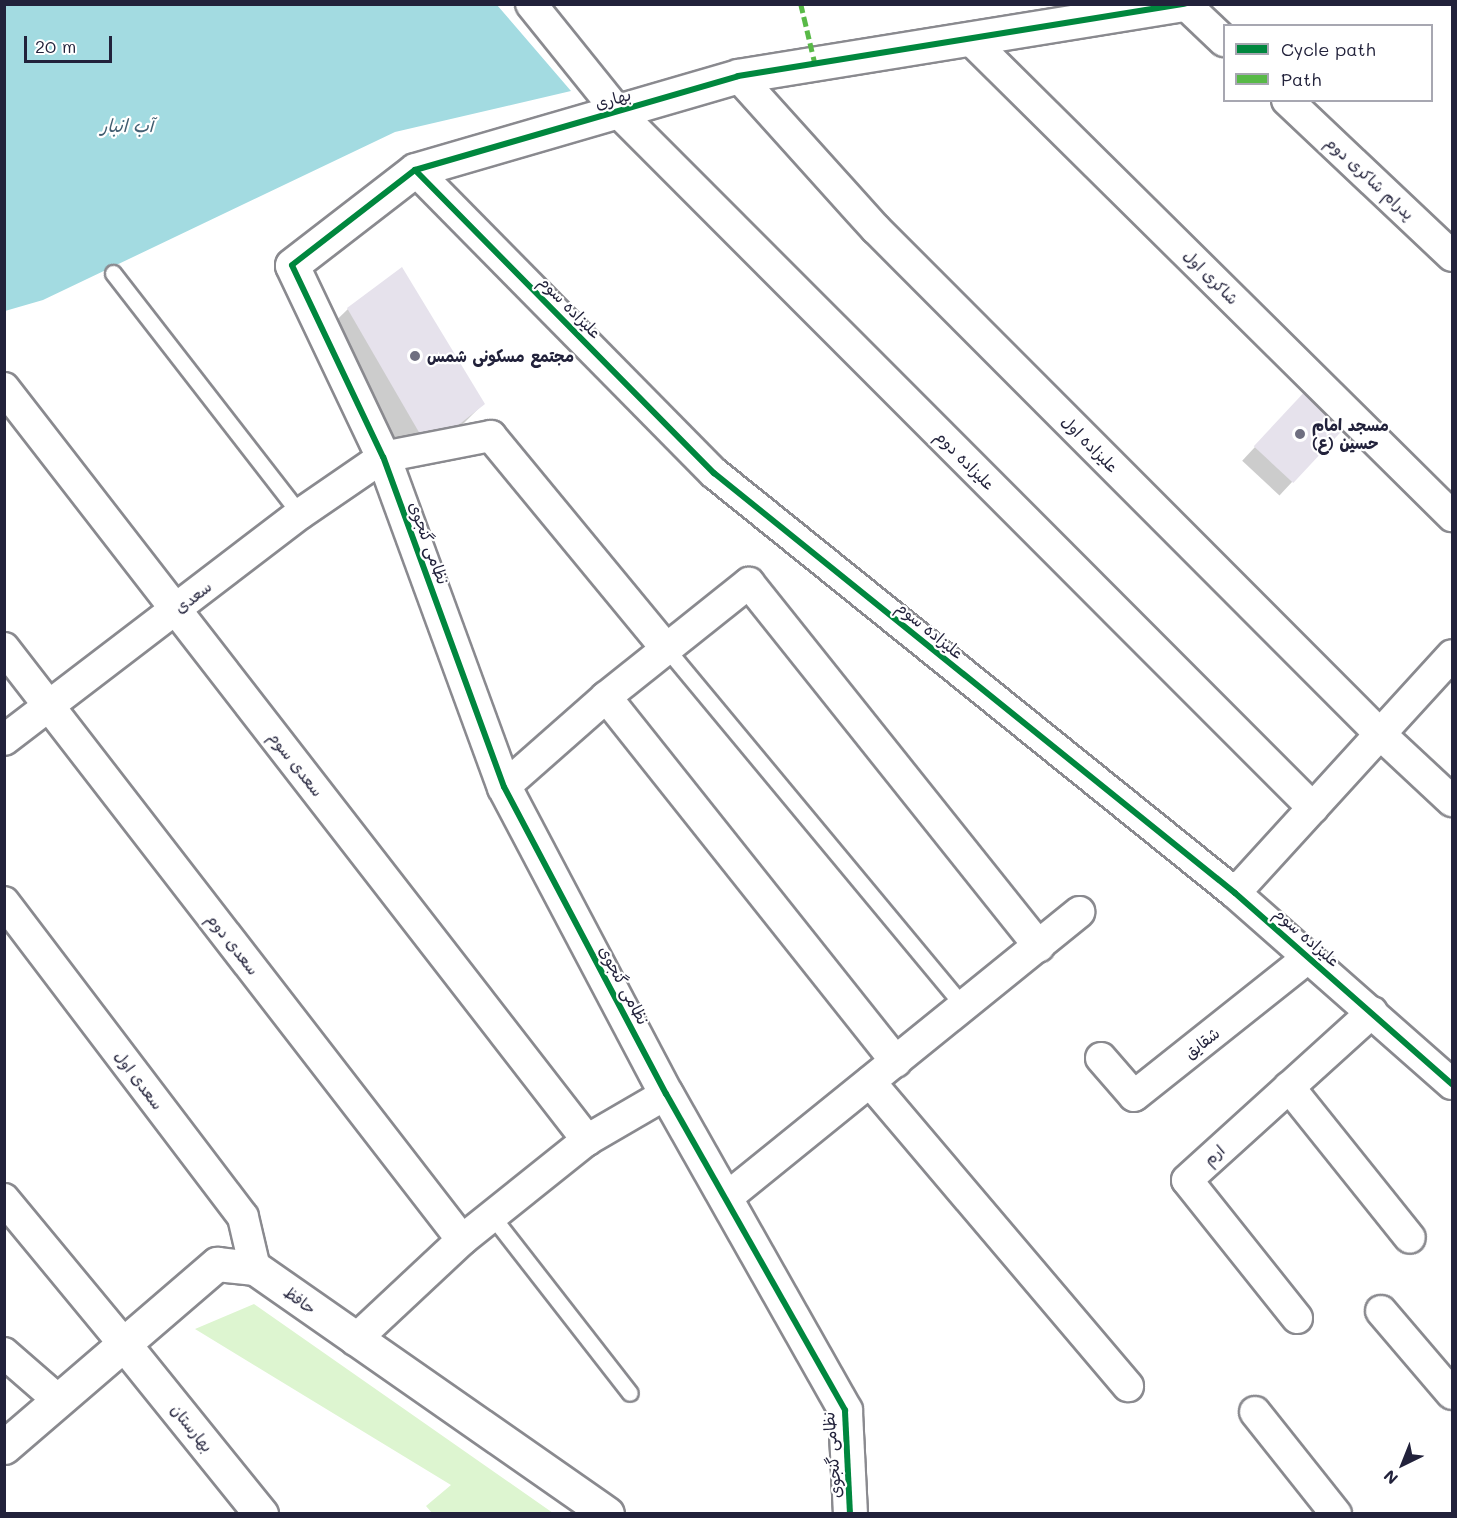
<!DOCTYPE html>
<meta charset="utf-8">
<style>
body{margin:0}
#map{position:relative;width:1457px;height:1518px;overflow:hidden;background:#fff;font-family:Mali,"Playpen Sans Arabic",sans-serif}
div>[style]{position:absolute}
.green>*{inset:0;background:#ddf5d0}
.water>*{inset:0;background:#a3dbe1}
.shadow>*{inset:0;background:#0003;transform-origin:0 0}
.building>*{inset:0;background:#e6e2ec;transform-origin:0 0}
.roads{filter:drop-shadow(2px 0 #8a8a8f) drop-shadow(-2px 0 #8a8a8f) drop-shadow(0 2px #8a8a8f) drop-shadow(0 -2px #8a8a8f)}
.lane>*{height:15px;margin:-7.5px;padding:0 7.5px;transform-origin:7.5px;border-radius:7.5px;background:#fff}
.street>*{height:30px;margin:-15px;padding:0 15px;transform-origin:15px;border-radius:15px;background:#fff}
.secondary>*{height:33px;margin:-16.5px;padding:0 16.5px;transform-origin:16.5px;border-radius:16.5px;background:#fff}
.quiet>*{height:4.5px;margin-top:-2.25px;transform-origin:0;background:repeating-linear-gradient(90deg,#58b947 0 9px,transparent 0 13.5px)}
.cycleway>*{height:6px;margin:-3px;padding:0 3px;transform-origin:3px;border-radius:3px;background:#00873e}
.dots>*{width:16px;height:16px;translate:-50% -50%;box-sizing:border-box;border:3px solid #fff;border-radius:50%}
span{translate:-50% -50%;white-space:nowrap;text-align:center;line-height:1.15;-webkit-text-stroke:4.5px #fff;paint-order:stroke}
.street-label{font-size:16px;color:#22223b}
.poi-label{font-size:16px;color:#22223b;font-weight:700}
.left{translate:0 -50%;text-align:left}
.water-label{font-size:18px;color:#415e71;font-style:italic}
.frame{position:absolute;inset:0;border:6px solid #22223b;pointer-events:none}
.legend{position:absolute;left:1223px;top:24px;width:210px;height:78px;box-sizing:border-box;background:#fff;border:2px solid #a7a7b1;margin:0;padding:8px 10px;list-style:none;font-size:18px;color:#22223b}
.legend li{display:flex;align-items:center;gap:12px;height:30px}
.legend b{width:30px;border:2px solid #a7a7b1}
.north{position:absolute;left:1373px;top:1434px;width:60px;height:60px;-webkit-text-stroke:4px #fff;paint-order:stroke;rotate:223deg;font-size:16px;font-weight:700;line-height:24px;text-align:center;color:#22223b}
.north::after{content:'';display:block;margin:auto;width:21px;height:27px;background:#22223b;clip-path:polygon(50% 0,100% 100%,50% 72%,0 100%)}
.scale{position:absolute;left:24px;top:36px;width:88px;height:27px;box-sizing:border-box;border:3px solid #22223b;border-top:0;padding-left:8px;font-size:18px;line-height:21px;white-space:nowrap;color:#22223b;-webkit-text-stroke:4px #fff;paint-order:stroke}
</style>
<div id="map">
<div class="green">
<i style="clip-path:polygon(254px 1304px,553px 1513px,432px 1513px,426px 1506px,451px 1485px,195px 1329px)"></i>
</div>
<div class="water">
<i style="clip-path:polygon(5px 5px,497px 5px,571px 91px,395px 132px,43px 300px,5px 311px)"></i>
</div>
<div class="shadow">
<i style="clip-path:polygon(348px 309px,483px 404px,456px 431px,394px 460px,321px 335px)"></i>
<i style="left:1309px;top:389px;width:51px;height:98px;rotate:43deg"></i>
</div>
<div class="building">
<i style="clip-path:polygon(402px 267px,485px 404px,442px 438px,420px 434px,347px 308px)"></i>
<i style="left:1309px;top:387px;width:54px;height:81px;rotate:43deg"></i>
</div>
<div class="roads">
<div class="lane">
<i style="left:113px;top:273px;width:305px;rotate:52.2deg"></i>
<i style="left:666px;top:648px;width:467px;rotate:50.3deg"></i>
<i style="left:492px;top:1216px;width:224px;rotate:52.1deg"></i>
</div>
<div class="street">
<i style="left:531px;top:4px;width:137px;rotate:51.2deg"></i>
<i style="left:617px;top:111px;width:985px;rotate:45.04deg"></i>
<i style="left:1185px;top:4px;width:54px;rotate:43.5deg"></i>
<i style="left:969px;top:38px;width:680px;rotate:44.7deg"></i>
<i style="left:738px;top:76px;width:206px;rotate:48deg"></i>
<i style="left:876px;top:229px;width:712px;rotate:45.06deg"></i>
<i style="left:1379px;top:733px;width:100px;rotate:43deg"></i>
<i style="left:1287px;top:100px;width:227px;rotate:43.4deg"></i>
<i style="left:415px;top:170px;width:426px;rotate:45.4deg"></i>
<i style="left:714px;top:473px;width:669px;rotate:38.87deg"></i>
<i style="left:1235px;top:893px;width:289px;rotate:41.4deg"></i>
<i style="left:4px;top:388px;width:952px;rotate:52.21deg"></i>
<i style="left:4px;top:648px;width:748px;rotate:52.27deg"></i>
<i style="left:606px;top:697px;width:466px;rotate:51.5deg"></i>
<i style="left:4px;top:740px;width:372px;rotate:-37.4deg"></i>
<i style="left:300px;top:514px;width:101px;rotate:-34.5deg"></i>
<i style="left:383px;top:457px;width:110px;rotate:-11deg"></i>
<i style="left:491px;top:436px;width:275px;rotate:50.5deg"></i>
<i style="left:504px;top:787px;width:136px;rotate:-41.4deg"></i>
<i style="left:606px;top:697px;width:183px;rotate:-38.6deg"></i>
<i style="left:749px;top:583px;width:465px;rotate:51.4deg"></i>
<i style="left:1235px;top:893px;width:322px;rotate:-47.6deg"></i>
<i style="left:4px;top:902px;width:395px;rotate:52.8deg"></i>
<i style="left:243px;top:1217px;width:52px;rotate:76.8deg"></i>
<i style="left:1101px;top:1058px;width:50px;rotate:49deg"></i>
<i style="left:1134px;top:1096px;width:223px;rotate:-38.5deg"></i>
<i style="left:870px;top:1082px;width:399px;rotate:49.7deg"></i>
<i style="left:1289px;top:1087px;width:193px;rotate:51.3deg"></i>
<i style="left:4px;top:1199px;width:187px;rotate:50.4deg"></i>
<i style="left:725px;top:1199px;width:456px;rotate:-39deg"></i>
<i style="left:1381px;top:1311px;width:109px;rotate:49.5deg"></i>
<i style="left:1297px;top:1318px;width:176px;rotate:-128.6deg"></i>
<i style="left:1187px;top:1180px;width:250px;rotate:-42.2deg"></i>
<i style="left:355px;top:1340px;width:146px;rotate:-43.1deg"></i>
<i style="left:462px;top:1240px;width:160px;rotate:-38.7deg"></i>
<i style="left:587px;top:1140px;width:91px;rotate:-30.2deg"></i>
<i style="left:4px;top:1353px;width:72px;rotate:41deg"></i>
<i style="left:1255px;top:1412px;width:130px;rotate:51.5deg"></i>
</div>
<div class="secondary">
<i style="left:123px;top:1343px;width:220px;rotate:51.1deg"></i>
<i style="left:4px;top:1447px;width:281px;rotate:-40.7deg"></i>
<i style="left:217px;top:1264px;width:38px;rotate:6deg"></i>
<i style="left:255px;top:1268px;width:429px;rotate:34.9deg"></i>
<i style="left:850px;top:1514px;width:104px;rotate:-92.8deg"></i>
<i style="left:845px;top:1410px;width:363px;rotate:-119.5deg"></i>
<i style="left:666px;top:1094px;width:347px;rotate:-117.8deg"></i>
<i style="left:504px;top:787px;width:351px;rotate:-110.1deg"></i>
<i style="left:383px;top:457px;width:212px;rotate:-115.4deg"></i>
<i style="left:292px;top:265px;width:155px;rotate:-37.7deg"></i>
<i style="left:415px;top:170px;width:336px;rotate:-16.2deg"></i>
<i style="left:738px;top:76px;width:452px;rotate:-9.2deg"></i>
</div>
</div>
<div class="quiet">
<i style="left:801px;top:4px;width:61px;rotate:76.7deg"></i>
</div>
<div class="cycleway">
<i style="left:415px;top:170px;width:426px;rotate:45.4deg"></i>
<i style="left:714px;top:473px;width:669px;rotate:38.87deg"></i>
<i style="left:1235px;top:893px;width:289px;rotate:41.4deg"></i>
<i style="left:850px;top:1514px;width:104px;rotate:-92.8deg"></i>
<i style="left:845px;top:1410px;width:363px;rotate:-119.5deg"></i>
<i style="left:666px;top:1094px;width:347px;rotate:-117.8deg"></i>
<i style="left:504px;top:787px;width:351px;rotate:-110.1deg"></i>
<i style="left:383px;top:457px;width:212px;rotate:-115.4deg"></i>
<i style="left:292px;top:265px;width:155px;rotate:-37.7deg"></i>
<i style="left:415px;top:170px;width:336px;rotate:-16.2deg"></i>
<i style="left:738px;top:76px;width:452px;rotate:-9.2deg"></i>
</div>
<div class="dots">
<i style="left:415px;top:356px;background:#6f6f80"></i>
<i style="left:1300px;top:434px;background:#6f6f80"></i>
</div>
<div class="street-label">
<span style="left:613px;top:99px;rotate:-16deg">بهاری</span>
<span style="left:1370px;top:178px;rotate:43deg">پدرام شاکری دوم</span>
<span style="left:1211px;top:277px;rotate:45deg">شاکری اول</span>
<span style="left:570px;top:307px;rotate:45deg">علیزاده سوم</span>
<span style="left:1090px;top:444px;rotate:45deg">علیزاده اول</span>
<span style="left:965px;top:460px;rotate:45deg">علیزاده دوم</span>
<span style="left:429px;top:543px;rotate:70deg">نظامی گنجوی</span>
<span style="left:193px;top:597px;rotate:-38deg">سعدی</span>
<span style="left:930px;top:630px;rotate:39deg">علیزاده سوم</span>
<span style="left:296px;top:764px;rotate:52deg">سعدی سوم</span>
<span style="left:1307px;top:937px;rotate:41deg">علیزاده سوم</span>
<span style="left:233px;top:944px;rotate:52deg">سعدی دوم</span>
<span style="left:624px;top:985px;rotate:62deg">نظامی گنجوی</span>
<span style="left:1202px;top:1043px;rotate:-38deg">شقایق</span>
<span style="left:139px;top:1080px;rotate:53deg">سعدی اول</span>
<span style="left:1214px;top:1155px;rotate:-42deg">ارم</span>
<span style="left:300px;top:1300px;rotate:36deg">حافظ</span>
<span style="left:192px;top:1428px;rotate:51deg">بهارستان</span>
<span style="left:832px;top:1455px;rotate:-95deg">نظامی گنجوی</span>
</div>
<div class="poi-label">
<span class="left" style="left:427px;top:356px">مجتمع مسکونی شمس</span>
<span class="left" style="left:1312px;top:434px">مسجد امام<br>حسین (ع)</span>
</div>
<div class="water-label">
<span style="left:127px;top:125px">آب انبار</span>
</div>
<div class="frame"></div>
<ul class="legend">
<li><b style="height:8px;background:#00873e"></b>Cycle path</li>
<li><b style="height:8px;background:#58b947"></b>Path</li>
</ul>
<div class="north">N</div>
<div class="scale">20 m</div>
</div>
